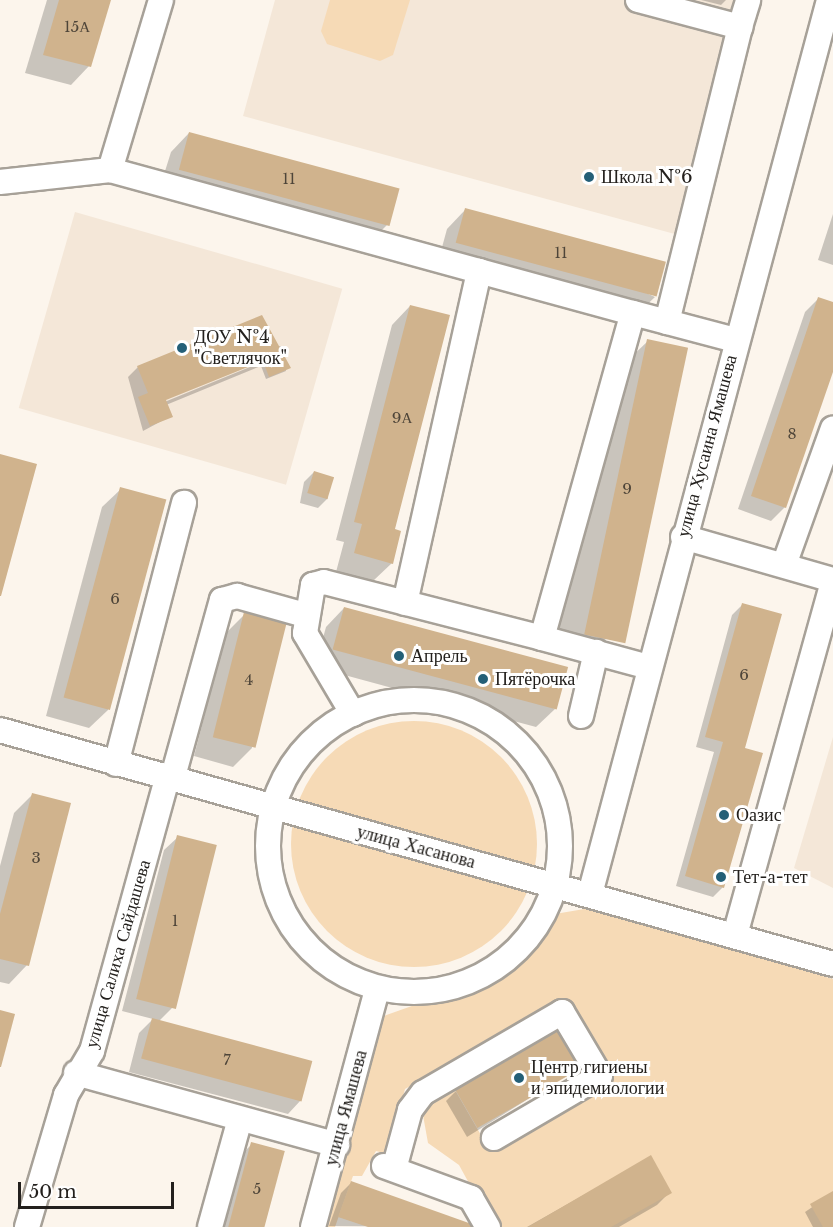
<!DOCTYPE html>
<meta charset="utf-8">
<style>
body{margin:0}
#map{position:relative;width:833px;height:1227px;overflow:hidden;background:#fcf5ec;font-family:"Libre Baskerville",serif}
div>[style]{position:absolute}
.built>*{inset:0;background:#f4e7d8;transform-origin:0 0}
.green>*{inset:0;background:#f6dab6}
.round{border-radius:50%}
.shadow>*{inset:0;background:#0003}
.building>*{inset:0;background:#d0b38d;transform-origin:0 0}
.roads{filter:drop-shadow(2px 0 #a7a198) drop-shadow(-2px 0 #a7a198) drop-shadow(0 2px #a7a198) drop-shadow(0 -2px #a7a198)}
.minor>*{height:24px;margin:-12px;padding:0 12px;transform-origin:12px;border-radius:12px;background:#fff}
.minor>.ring{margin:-12px;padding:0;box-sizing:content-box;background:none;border:24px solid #fff;border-radius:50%}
.dots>*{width:16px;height:16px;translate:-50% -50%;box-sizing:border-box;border:3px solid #fff;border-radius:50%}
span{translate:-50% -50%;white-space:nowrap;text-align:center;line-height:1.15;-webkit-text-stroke:6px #fff;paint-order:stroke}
.number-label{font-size:15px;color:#4e4539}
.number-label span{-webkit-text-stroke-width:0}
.poi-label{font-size:18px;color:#23201d}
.left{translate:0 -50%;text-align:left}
.street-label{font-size:18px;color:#23201d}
.scale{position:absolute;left:18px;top:1182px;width:156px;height:27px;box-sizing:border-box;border:3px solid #23201d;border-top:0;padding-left:8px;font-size:18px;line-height:21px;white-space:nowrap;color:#23201d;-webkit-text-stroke:4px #fff;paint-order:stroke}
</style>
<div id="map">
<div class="built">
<i style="clip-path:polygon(275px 0,758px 0,693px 239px,243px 116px)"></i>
<i style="left:75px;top:212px;width:278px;height:204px;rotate:16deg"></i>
<i style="clip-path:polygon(833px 737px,833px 888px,794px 868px)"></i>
</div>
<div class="green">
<i style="clip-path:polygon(330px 0,410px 0,393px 55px,380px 61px,327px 44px,321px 31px)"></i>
<i class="round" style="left:291px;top:721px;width:246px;height:246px"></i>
<i style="clip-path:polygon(590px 908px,833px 979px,833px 1227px,493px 1227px,459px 1165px,428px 1143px,421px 1104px,561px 1020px,559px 1028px,455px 1090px,489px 1149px,609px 1080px,564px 1000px,405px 1089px,388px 1154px,376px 1151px,362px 1176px,353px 1176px,335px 1227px,315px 1227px,378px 1018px,471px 985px,514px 959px,555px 914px)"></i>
</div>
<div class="shadow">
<i style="clip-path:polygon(47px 0,110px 0,89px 66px,71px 85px,25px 73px)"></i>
<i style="clip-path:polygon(701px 0,726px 0,721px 5px)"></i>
<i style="clip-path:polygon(189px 133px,387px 225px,369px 243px,160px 187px,171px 152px)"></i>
<i style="clip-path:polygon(465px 210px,655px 297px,636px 315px,438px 262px,447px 229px)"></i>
<i style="clip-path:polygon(833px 214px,833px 265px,818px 260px)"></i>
<i style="clip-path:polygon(818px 299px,833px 304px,833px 367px,785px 507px,771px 521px,738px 509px,805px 312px)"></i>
<i style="clip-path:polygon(410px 306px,392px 563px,373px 581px,336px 572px,344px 542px,336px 540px,392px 325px)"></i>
<i style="clip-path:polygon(648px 341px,605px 642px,587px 661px,548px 648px,629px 359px)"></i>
<i style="clip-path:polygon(evenodd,281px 346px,286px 371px,266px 379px,261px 366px,166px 405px,171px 416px,143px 431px,128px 377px,138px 367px,281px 346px,267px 357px,267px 360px,162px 403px,161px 400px,267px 357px)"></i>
<i style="clip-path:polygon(314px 472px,328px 498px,318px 508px,300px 503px,304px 482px)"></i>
<i style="clip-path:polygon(121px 489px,108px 710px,89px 728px,46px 716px,102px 507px)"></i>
<i style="clip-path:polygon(742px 605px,743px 749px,723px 887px,713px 897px,676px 886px,714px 752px,696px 747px,732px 615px)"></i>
<i style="clip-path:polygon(344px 608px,555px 709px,536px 727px,315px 667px,326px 627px)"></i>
<i style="clip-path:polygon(245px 614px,252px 748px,233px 767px,194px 756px,226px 633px)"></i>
<i style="clip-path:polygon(32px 795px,27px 965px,9px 984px,0 982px,0 866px,14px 813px)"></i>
<i style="clip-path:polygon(178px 837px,172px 1008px,159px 1021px,301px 1100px,288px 1114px,129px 1072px,139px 1033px,153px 1019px,122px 1011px,164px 850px)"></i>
<i style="clip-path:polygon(581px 1066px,467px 1137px,446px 1101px,456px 1091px)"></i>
<i style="clip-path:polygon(252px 1144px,263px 1227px,220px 1227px,239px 1157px)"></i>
<i style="clip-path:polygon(651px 1157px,670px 1192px,657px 1205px,619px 1227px,527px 1227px)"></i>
<i style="clip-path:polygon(351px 1183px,476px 1227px,329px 1226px,341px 1193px)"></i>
<i style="clip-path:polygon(833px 1193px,833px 1227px,813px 1227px,805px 1212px)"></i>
</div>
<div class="building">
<i style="clip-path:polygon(59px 0,111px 0,91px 67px,43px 55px)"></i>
<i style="left:189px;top:132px;width:218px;height:39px;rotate:15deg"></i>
<i style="left:465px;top:208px;width:208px;height:36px;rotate:15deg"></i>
<i style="clip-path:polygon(818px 297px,833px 302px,833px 372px,786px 508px,751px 496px)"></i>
<i style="clip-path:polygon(410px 305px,450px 315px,395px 529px,401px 531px,393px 564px,354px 553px,362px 524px,354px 522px)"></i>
<i style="clip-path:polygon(262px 315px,291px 368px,269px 377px,263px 361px,166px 400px,173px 417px,150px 426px,138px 397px,148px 393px,137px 366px)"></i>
<i style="left:647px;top:339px;width:42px;height:302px;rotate:12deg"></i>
<i style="clip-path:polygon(0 454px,37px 464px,1px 596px,0 596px)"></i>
<i style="left:314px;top:471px;width:21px;height:23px;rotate:17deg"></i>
<i style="left:120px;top:487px;width:48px;height:218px;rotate:15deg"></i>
<i style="clip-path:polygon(742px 603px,782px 614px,745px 748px,763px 753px,724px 888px,685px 876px,723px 742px,705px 737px)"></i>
<i style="left:344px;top:607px;width:232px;height:44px;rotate:15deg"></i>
<i style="left:244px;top:612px;width:44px;height:129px;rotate:14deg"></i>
<i style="clip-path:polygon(32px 793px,71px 803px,29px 966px,0 959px,0 914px)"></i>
<i style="left:177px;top:835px;width:41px;height:169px;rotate:14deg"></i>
<i style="clip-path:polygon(0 1010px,15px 1014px,1px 1067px,0 1067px)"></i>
<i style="left:152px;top:1018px;width:166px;height:42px;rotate:15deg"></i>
<i style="left:561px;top:1029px;width:44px;height:122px;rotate:60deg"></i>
<i style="left:251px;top:1142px;width:35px;height:88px;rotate:15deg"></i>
<i style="clip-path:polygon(651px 1155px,672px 1193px,611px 1227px,528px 1227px)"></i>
<i style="clip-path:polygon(351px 1181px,480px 1227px,368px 1227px,338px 1217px)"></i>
<i style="clip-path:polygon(833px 1191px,833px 1227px,823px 1227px,810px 1204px)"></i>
</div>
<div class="roads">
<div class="minor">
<i style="left:638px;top:0;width:106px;rotate:14.8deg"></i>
<i style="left:740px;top:27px;width:304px;rotate:103.9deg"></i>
<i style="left:740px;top:27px;width:28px;rotate:-73deg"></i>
<i style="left:110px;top:170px;width:383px;rotate:15.3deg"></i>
<i style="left:0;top:182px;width:111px;rotate:-6.2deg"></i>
<i style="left:110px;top:170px;width:177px;rotate:-73.3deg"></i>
<i style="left:683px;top:537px;width:156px;rotate:16deg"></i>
<i style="left:784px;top:565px;width:145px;rotate:-70.3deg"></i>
<i style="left:405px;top:603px;width:340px;rotate:-77.4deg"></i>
<i style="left:479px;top:271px;width:160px;rotate:15.3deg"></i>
<i style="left:542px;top:638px;width:111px;rotate:15.2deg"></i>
<i class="ring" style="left:268px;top:700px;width:268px;height:268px"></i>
<i style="left:353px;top:714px;width:94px;rotate:-120.7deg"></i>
<i style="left:305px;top:633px;width:49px;rotate:-80.5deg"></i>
<i style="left:313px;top:585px;width:11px;rotate:-15deg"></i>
<i style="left:324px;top:582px;width:225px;rotate:14.4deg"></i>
<i style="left:542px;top:638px;width:337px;rotate:-74.4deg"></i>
<i style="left:633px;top:313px;width:106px;rotate:14.8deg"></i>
<i style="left:581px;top:716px;width:66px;rotate:-76.8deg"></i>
<i style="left:0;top:730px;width:865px;rotate:15.69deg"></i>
<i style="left:116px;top:764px;width:270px;rotate:-75.4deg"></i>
<i style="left:172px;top:780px;width:187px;rotate:-74.5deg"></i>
<i style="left:222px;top:600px;width:16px;rotate:-15deg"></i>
<i style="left:237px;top:596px;width:71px;rotate:15.6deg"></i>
<i style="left:590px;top:894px;width:925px;rotate:-75.03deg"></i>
<i style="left:735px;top:935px;width:367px;rotate:-74.5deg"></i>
<i style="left:76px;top:1073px;width:271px;rotate:15.4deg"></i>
<i style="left:384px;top:1166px;width:93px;rotate:20.2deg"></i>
<i style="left:471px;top:1198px;width:34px;rotate:60deg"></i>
<i style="left:394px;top:1169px;width:61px;rotate:-74.8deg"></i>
<i style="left:410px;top:1110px;width:21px;rotate:-53deg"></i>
<i style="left:423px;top:1093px;width:161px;rotate:-30.2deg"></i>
<i style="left:562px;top:1012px;width:74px;rotate:59.3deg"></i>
<i style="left:600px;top:1076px;width:123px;rotate:149.7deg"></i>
<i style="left:27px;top:1227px;width:138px;rotate:-73.5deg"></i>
<i style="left:66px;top:1095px;width:51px;rotate:-59.4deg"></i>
<i style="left:92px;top:1051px;width:283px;rotate:-74.6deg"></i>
<i style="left:210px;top:1227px;width:112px;rotate:-74.5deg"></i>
<i style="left:313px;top:1227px;width:246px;rotate:-74.9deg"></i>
</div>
</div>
<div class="dots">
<i style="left:589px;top:177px;background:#245f77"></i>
<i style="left:182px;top:348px;background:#245f77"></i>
<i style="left:399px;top:656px;background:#245f77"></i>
<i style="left:483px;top:679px;background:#245f77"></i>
<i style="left:724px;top:815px;background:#245f77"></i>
<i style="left:721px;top:877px;background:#245f77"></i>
<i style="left:519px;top:1078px;background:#245f77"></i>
</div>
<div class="number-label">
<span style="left:77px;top:27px">15А</span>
<span style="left:289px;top:179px">11</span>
<span style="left:561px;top:253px">11</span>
<span style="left:402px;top:418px">9А</span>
<span style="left:792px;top:434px">8</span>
<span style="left:627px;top:489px">9</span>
<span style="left:115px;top:599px">6</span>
<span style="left:744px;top:675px">6</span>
<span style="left:249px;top:680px">4</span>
<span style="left:36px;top:858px">3</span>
<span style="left:175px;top:921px">1</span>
<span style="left:227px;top:1060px">7</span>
<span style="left:257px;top:1189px">5</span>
</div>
<div class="poi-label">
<span class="left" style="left:601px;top:177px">Школа №6</span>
<span class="left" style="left:194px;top:348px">ДОУ №4<br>"Светлячок"</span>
<span class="left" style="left:411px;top:656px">Апрель</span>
<span class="left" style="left:495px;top:679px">Пятёрочка</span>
<span class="left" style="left:736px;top:815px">Оазис</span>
<span class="left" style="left:733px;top:877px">Тет-а-тет</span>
<span class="left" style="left:531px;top:1078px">Центр гигиены<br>и эпидемиологии</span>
</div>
<div class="street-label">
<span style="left:707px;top:446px;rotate:-75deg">улица Хусаина Ямашева</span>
<span style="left:416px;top:847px;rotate:15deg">улица Хасанова</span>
<span style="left:118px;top:954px;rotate:-74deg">улица Салиха Сайдашева</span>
<span style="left:346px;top:1108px;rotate:-75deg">улица Ямашева</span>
</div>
<div class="scale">50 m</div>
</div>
